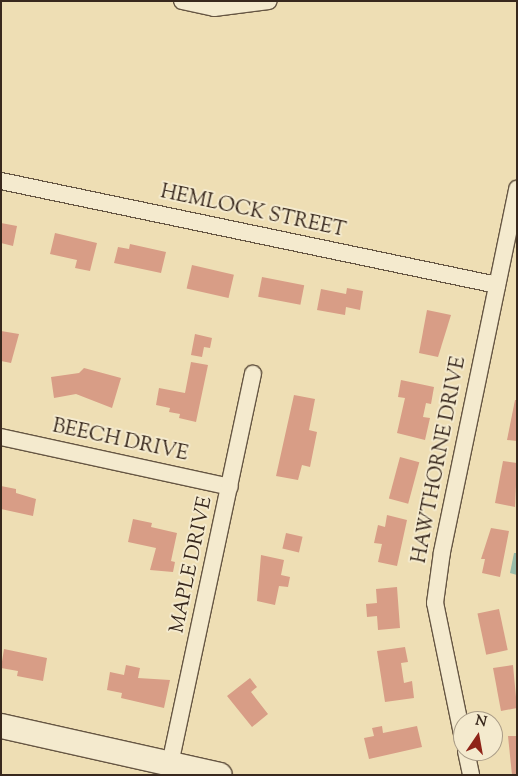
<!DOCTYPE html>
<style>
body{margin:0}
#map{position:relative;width:518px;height:776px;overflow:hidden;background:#eedeb4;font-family:"Sorts Mill Goudy",serif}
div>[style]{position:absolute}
.water>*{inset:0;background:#9abca9}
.building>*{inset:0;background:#d89d86;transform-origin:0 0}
.roads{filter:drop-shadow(1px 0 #665643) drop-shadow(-1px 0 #665643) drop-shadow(0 1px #665643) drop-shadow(0 -1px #665643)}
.street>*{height:16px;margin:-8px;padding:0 8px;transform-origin:8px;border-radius:8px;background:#f4eace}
.secondary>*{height:24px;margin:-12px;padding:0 12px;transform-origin:12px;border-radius:12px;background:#f4eace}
span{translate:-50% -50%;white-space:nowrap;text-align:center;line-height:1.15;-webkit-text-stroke:4px #f4eace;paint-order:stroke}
.street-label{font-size:20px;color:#38281d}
.frame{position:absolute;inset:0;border:2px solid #38281d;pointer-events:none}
.north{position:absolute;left:453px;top:711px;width:50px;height:50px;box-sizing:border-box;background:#f4eace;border:1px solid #a99c87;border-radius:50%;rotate:12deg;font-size:14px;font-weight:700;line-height:20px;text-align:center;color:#38281d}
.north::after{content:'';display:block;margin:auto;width:18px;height:22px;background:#8f2418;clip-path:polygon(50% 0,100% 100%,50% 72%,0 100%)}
</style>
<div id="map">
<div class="water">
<i style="clip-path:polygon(514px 553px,517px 553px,517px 575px,510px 573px)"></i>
</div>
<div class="building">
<i style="clip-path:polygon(1px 223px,17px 226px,13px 246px,1px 243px)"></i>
<i style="clip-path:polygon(55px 233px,97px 243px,90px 271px,75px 268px,77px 260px,50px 254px)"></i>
<i style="clip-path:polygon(130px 244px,166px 252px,161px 273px,114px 263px,118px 247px,129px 249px)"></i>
<i style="left:192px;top:265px;width:43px;height:24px;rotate:13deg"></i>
<i style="left:262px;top:277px;width:43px;height:20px;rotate:11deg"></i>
<i style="clip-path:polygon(347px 288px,363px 291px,360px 310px,346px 307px,345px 315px,317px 310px,321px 289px,346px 294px)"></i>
<i style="clip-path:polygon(427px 310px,451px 315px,438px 357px,419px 353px)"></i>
<i style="clip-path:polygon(1px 331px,19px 334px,11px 363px,1px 361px)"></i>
<i style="clip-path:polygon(195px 334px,212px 338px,210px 348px,204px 347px,202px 357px,191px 355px)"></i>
<i style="clip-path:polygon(191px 362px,208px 365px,196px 422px,179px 418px,180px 414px,169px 412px,170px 408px,156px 405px,159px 388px,185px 393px)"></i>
<i style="clip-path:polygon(84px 368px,121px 378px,112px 408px,76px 394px,54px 398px,51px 377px,79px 373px)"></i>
<i style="clip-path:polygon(401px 380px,434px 387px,431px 404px,426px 403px,423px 417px,430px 418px,425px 440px,397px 433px,405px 398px,398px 397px)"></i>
<i style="clip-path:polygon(294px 395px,315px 399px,309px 430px,317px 432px,310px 467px,302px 465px,298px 480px,276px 476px)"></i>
<i style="clip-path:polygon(515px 400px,517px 400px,517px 441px,507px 440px)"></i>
<i style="left:400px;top:457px;width:20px;height:43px;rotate:15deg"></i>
<i style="clip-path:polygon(503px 461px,517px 463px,515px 507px,495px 503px)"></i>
<i style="clip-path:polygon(1px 486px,16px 489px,16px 493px,36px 499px,33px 516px,1px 509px)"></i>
<i style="clip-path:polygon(387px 515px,407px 520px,397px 566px,378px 562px,382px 544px,374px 543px,378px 525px,385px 527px)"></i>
<i style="clip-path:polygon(133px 519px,152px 523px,151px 527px,177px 533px,171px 561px,175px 562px,173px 572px,150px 570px,156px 548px,128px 542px)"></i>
<i style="clip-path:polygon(491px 528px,509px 531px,500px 577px,482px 573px,485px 559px,481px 559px)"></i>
<i style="left:286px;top:533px;width:17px;height:16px;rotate:13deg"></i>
<i style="clip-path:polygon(261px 555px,284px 560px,281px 575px,290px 577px,288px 587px,279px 586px,275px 605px,257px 601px)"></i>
<i style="clip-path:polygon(397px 587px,400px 628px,378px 630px,377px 616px,367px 617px,366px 604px,377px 603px,376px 589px)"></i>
<i style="left:499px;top:609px;width:42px;height:22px;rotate:78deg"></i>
<i style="clip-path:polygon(405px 647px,408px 662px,401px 663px,404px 683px,412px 681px,414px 698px,385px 702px,377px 651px)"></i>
<i style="clip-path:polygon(4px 649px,47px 658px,43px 681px,17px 676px,18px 671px,1px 668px)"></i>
<i style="clip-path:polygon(126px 665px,140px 668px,138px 678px,170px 680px,164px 708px,121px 698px,122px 693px,107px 690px,110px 672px,124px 675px)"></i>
<i style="clip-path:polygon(513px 665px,517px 708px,501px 711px,493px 668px)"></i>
<i style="clip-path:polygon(250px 678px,257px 687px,251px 692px,268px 714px,252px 727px,227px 696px)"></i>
<i style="clip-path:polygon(382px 726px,383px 733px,417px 726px,422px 747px,369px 759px,364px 738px,374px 736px,372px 728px)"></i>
<i style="clip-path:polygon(508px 736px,517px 736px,517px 775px,512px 775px)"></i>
</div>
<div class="roads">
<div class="street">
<i style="left:182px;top:1px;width:33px;rotate:12deg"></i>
<i style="left:214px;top:8px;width:55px;rotate:-7.3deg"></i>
<i style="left:1px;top:181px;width:507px;rotate:11.84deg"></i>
<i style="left:1px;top:437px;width:234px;rotate:12.3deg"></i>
<i style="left:463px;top:739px;width:139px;rotate:-101.6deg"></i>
<i style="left:435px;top:603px;width:51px;rotate:-82.2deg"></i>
<i style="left:442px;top:552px;width:371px;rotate:-78.3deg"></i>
<i style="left:466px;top:751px;width:25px;rotate:78deg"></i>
<i style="left:170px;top:764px;width:399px;rotate:-78deg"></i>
</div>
<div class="secondary">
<i style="left:1px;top:726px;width:224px;rotate:12.6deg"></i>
</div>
</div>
<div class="street-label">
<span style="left:253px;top:212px;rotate:12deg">HEMLOCK STREET</span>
<span style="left:120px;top:441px;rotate:12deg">BEECH DRIVE</span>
<span style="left:440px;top:460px;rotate:-79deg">HAWTHORNE DRIVE</span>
<span style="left:192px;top:565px;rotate:-78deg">MAPLE DRIVE</span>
</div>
<div class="frame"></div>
<div class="north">N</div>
</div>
